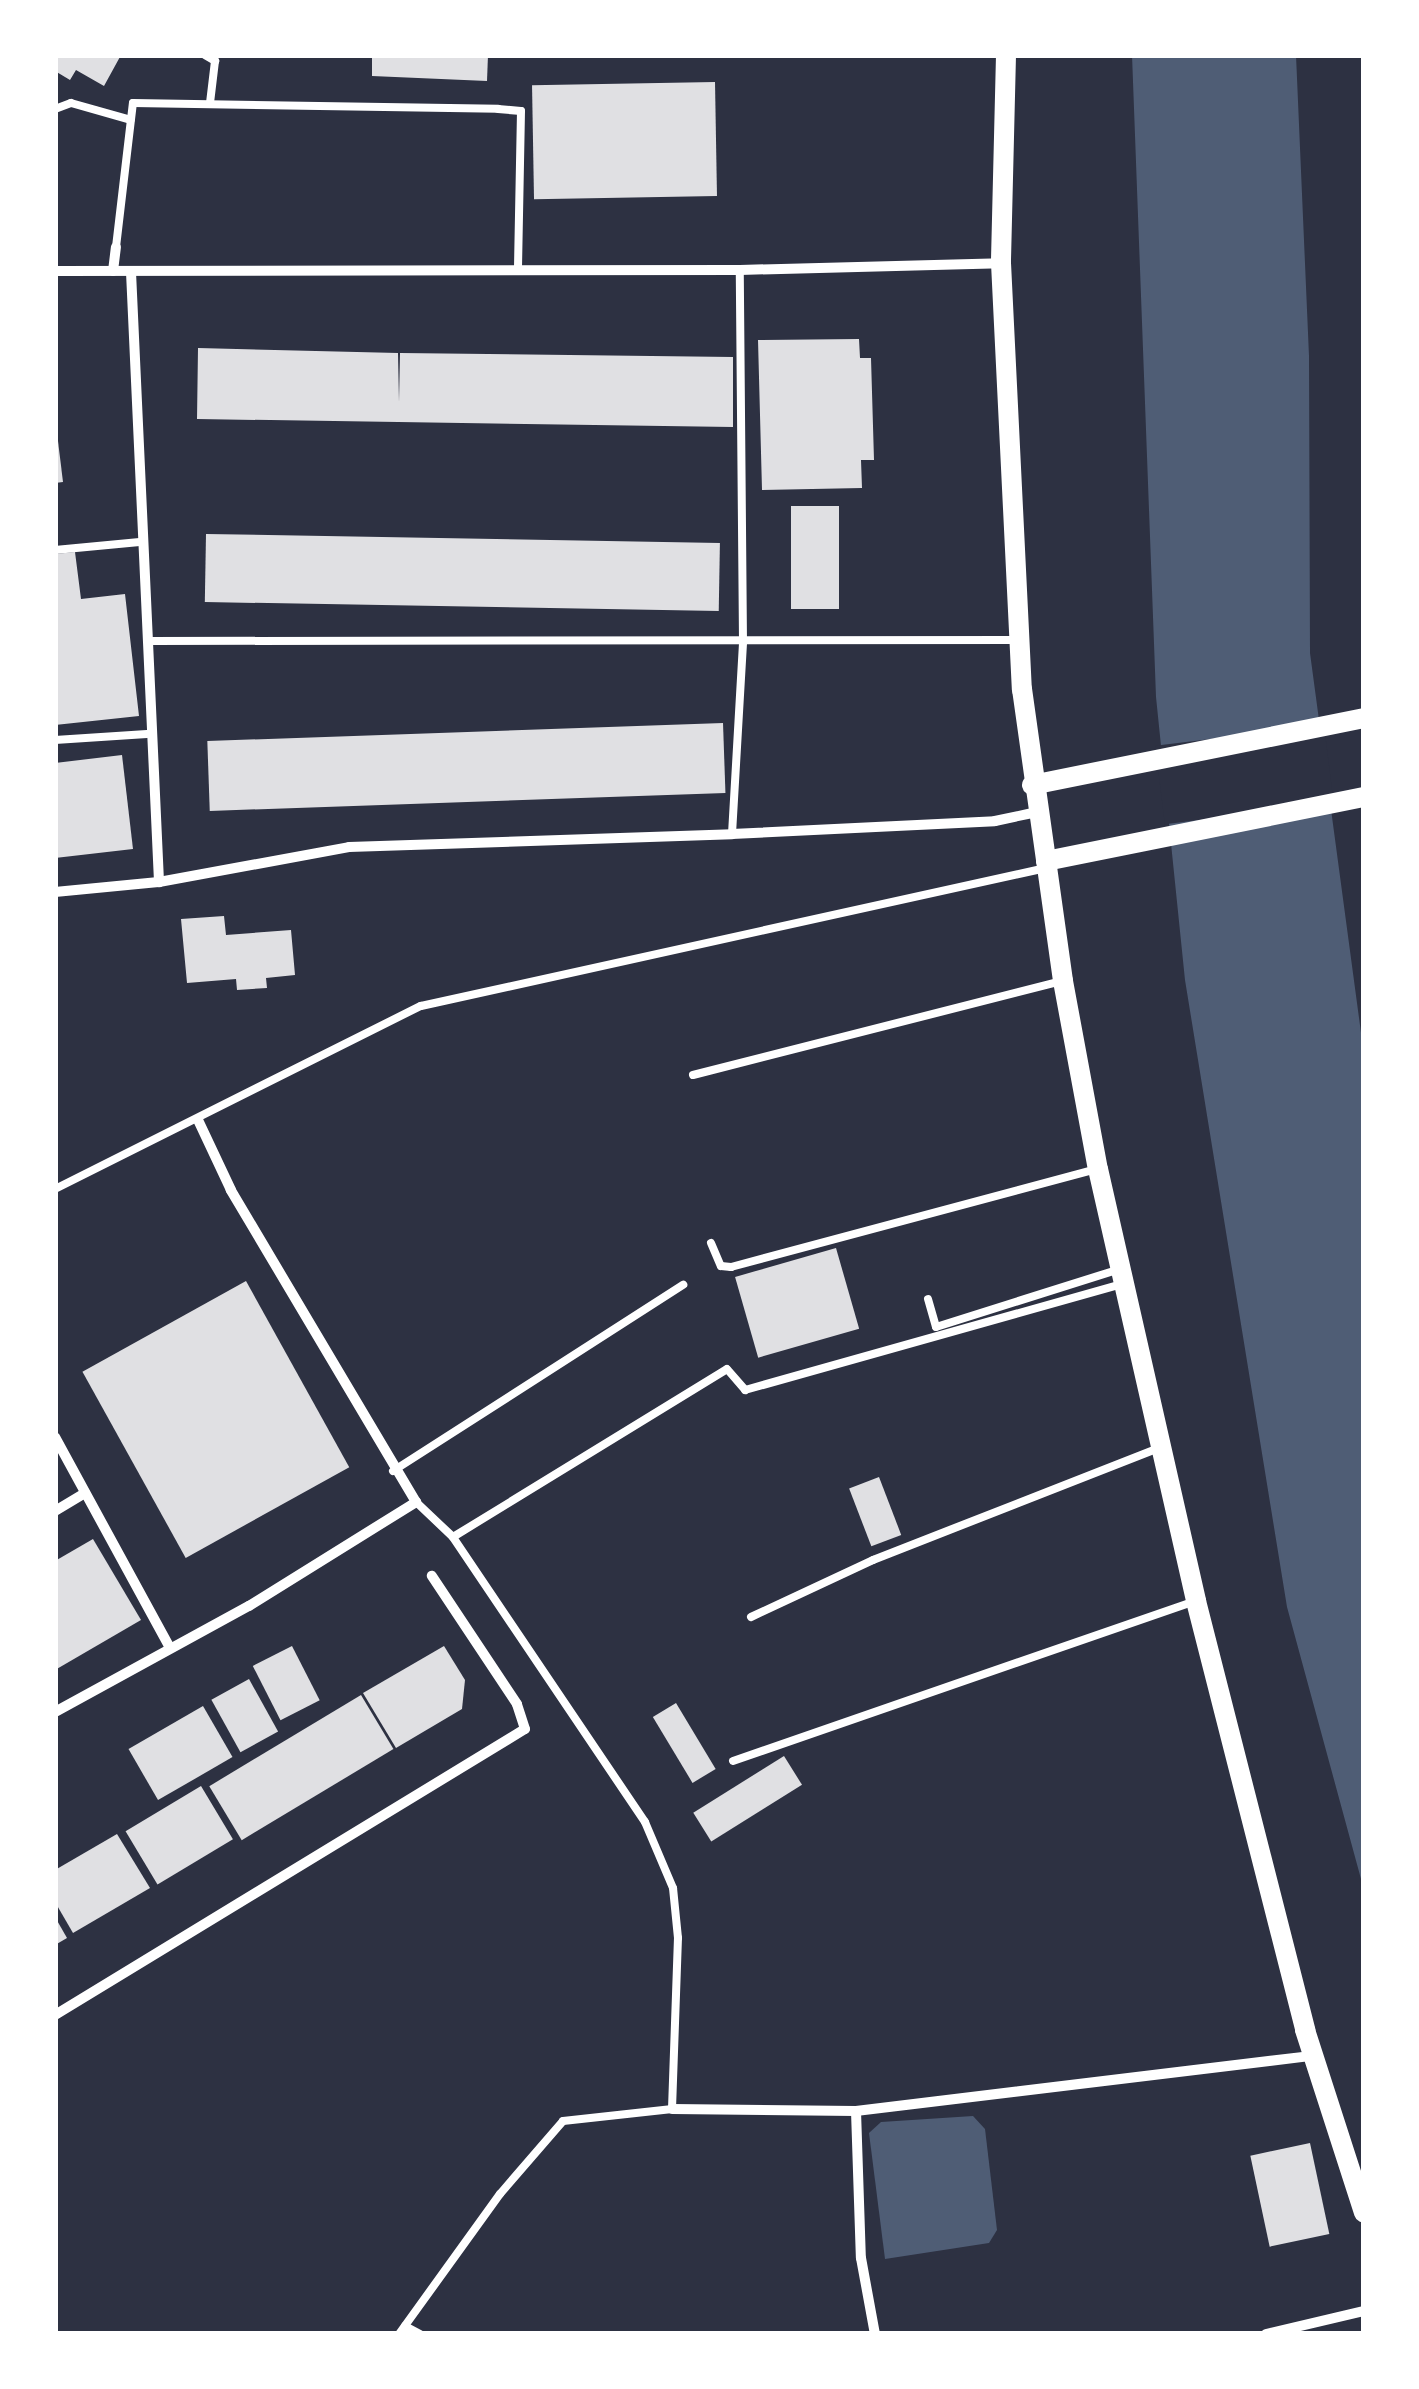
<!DOCTYPE html>
<style>
body{margin:0}
#map{position:relative;width:1419px;height:2389px;overflow:hidden;background:#2d3142;font-family:Helvetica,sans-serif}
div>[style]{position:absolute}
.water>*{inset:0;background:#4f5d75}
.pier>*{inset:0;background:#2d3142;transform-origin:0 0}
.building>*{inset:0;background:#e0e0e3;transform-origin:0 0}
.service>*{height:8px;margin:-4px;padding:0 4px;transform-origin:4px;border-radius:4px;background:#fff}
.minor>*{height:10px;margin:-5px;padding:0 5px;transform-origin:5px;border-radius:5px;background:#fff}
.secondary>*{height:20px;margin:-10px;padding:0 10px;transform-origin:10px;border-radius:10px;background:#fff}
span{translate:-50% -50%;white-space:nowrap;text-align:center;line-height:1.15;-webkit-text-stroke:8px #fff;paint-order:stroke}
.frame{position:absolute;inset:0;border:58px solid #fff;pointer-events:none}
</style>
<div id="map">
<div class="water">
<i style="clip-path:polygon(1132px 55px,1296px 55px,1309px 356px,1310px 653px,1364px 1055px,1364px 1890px,1287px 1607px,1185px 980px,1156px 697px)"></i>
<i style="clip-path:polygon(973px 2116px,985px 2129px,997px 2230px,989px 2243px,885px 2259px,869px 2133px,881px 2122px)"></i>
</div>
<div class="pier">
<i style="left:1324px;top:725px;width:79px;height:170px;rotate:83deg"></i>
</div>
<div class="building">
<i style="clip-path:polygon(55px 55px,121px 55px,104px 86px,76px 70px,70px 80px,55px 71px)"></i>
<i style="clip-path:polygon(372px 55px,488px 55px,487px 81px,372px 76px)"></i>
<i style="left:715px;top:82px;width:114px;height:183px;rotate:89deg"></i>
<i style="clip-path:polygon(859px 339px,860px 358px,871px 358px,874px 460px,861px 460px,862px 488px,762px 490px,758px 340px)"></i>
<i style="clip-path:polygon(198px 348px,398px 353px,399px 402px,400px 353px,733px 357px,733px 427px,197px 419px)"></i>
<i style="clip-path:polygon(57px 433px,63px 482px,55px 483px,55px 434px)"></i>
<i style="left:791px;top:506px;width:48px;height:103px"></i>
<i style="left:206px;top:534px;width:514px;height:68px;rotate:1deg"></i>
<i style="clip-path:polygon(75px 552px,81px 599px,125px 594px,139px 716px,55px 725px,55px 554px)"></i>
<i style="left:723px;top:723px;width:70px;height:516px;rotate:88deg"></i>
<i style="clip-path:polygon(122px 755px,133px 849px,55px 858px,55px 763px)"></i>
<i style="clip-path:polygon(224px 916px,226px 935px,291px 930px,295px 975px,266px 978px,267px 988px,237px 990px,236px 979px,187px 983px,181px 919px)"></i>
<i style="left:836px;top:1248px;width:84px;height:105px;rotate:74deg"></i>
<i style="left:246px;top:1281px;width:213px;height:187px;rotate:61deg"></i>
<i style="left:879px;top:1477px;width:62px;height:32px;rotate:69deg"></i>
<i style="clip-path:polygon(93px 1539px,141px 1620px,55px 1670px,55px 1561px)"></i>
<i style="left:292px;top:1646px;width:61px;height:44px;rotate:63deg"></i>
<i style="clip-path:polygon(444px 1646px,465px 1680px,462px 1709px,396px 1748px,363px 1693px)"></i>
<i style="left:249px;top:1679px;width:60px;height:43px;rotate:61deg"></i>
<i style="left:361px;top:1695px;width:63px;height:177px;rotate:59deg"></i>
<i style="left:676px;top:1703px;width:77px;height:27px;rotate:59deg"></i>
<i style="left:203px;top:1706px;width:59px;height:86px;rotate:60deg"></i>
<i style="left:784px;top:1756px;width:34px;height:107px;rotate:58deg"></i>
<i style="left:201px;top:1786px;width:62px;height:88px;rotate:59deg"></i>
<i style="clip-path:polygon(117px 1834px,150px 1888px,73px 1933px,55px 1902px,55px 1870px)"></i>
<i style="clip-path:polygon(55px 1917px,67px 1938px,55px 1945px)"></i>
<i style="left:1310px;top:2143px;width:93px;height:61px;rotate:78deg"></i>
</div>
<div class="service">
<i style="left:205px;top:55px;width:12px;rotate:31deg"></i>
<i style="left:215px;top:61px;width:42px;rotate:96.8deg"></i>
<i style="left:55px;top:109px;width:17px;rotate:-21deg"></i>
<i style="left:71px;top:103px;width:62px;rotate:15.8deg"></i>
<i style="left:116px;top:247px;width:145px;rotate:-83.3deg"></i>
<i style="left:133px;top:103px;width:365px;rotate:0.9deg"></i>
<i style="left:498px;top:109px;width:23px;rotate:5deg"></i>
<i style="left:521px;top:111px;width:159px;rotate:91.1deg"></i>
<i style="left:55px;top:550px;width:85px;rotate:-5.4deg"></i>
<i style="left:152px;top:641px;width:866px;rotate:-0.07deg"></i>
<i style="left:55px;top:740px;width:92px;rotate:-3.7deg"></i>
<i style="left:732px;top:834px;width:192px;rotate:-86.7deg"></i>
<i style="left:743px;top:642px;width:372px;rotate:-90.5deg"></i>
<i style="left:693px;top:1075px;width:378px;rotate:-14.3deg"></i>
<i style="left:55px;top:1189px;width:409px;rotate:-26.6deg"></i>
<i style="left:421px;top:1006px;width:640px;rotate:-12.45deg"></i>
<i style="left:711px;top:1243px;width:25px;rotate:67deg"></i>
<i style="left:721px;top:1266px;width:10px;rotate:6deg"></i>
<i style="left:731px;top:1267px;width:380px;rotate:-15deg"></i>
<i style="left:928px;top:1299px;width:29px;rotate:74deg"></i>
<i style="left:936px;top:1327px;width:193px;rotate:-17.5deg"></i>
<i style="left:393px;top:1471px;width:345px;rotate:-32.7deg"></i>
<i style="left:453px;top:1537px;width:321px;rotate:-31.5deg"></i>
<i style="left:727px;top:1369px;width:28px;rotate:49deg"></i>
<i style="left:745px;top:1390px;width:393px;rotate:-15.7deg"></i>
<i style="left:751px;top:1617px;width:135px;rotate:-25deg"></i>
<i style="left:873px;top:1560px;width:307px;rotate:-21.4deg"></i>
<i style="left:733px;top:1761px;width:490px;rotate:-19.1deg"></i>
<i style="left:405px;top:2326px;width:17px;rotate:28deg"></i>
<i style="left:399px;top:2334px;width:173px;rotate:-54.2deg"></i>
<i style="left:500px;top:2194px;width:96px;rotate:-49.2deg"></i>
<i style="left:563px;top:2121px;width:110px;rotate:-6.3deg"></i>
<i style="left:672px;top:2109px;width:171px;rotate:-88deg"></i>
<i style="left:678px;top:1938px;width:50px;rotate:-95.7deg"></i>
<i style="left:673px;top:1888px;width:72px;rotate:-113deg"></i>
<i style="left:645px;top:1822px;width:344px;rotate:-124deg"></i>
<i style="left:453px;top:1537px;width:51px;rotate:-136.6deg"></i>
</div>
<div class="minor">
<i style="left:55px;top:271px;width:685px;rotate:-0.08deg"></i>
<i style="left:740px;top:270px;width:261px;rotate:-1.5deg"></i>
<i style="left:113px;top:271px;width:24px;rotate:-83deg"></i>
<i style="left:131px;top:272px;width:611px;rotate:87.37deg"></i>
<i style="left:55px;top:892px;width:104px;rotate:-5.5deg"></i>
<i style="left:159px;top:882px;width:193px;rotate:-10.4deg"></i>
<i style="left:349px;top:847px;width:383px;rotate:-1.9deg"></i>
<i style="left:732px;top:834px;width:263px;rotate:-2.8deg"></i>
<i style="left:995px;top:821px;width:43px;rotate:-12.1deg"></i>
<i style="left:55px;top:1437px;width:240px;rotate:61.4deg"></i>
<i style="left:55px;top:1511px;width:35px;rotate:-31deg"></i>
<i style="left:55px;top:1712px;width:221px;rotate:-28.7deg"></i>
<i style="left:249px;top:1606px;width:197px;rotate:-31.9deg"></i>
<i style="left:416px;top:1502px;width:363px;rotate:-120.7deg"></i>
<i style="left:231px;top:1190px;width:77px;rotate:-115.2deg"></i>
<i style="left:55px;top:2015px;width:550px;rotate:-31.32deg"></i>
<i style="left:525px;top:1729px;width:26px;rotate:-108deg"></i>
<i style="left:517px;top:1704px;width:154px;rotate:-123.6deg"></i>
<i style="left:672px;top:2109px;width:184px;rotate:0.6deg"></i>
<i style="left:856px;top:2111px;width:459px;rotate:-6.9deg"></i>
<i style="left:856px;top:2111px;width:147px;rotate:88.1deg"></i>
<i style="left:861px;top:2258px;width:77px;rotate:79.6deg"></i>
<i style="left:1266px;top:2334px;width:101px;rotate:-13.2deg"></i>
</div>
<div class="secondary">
<i style="left:1006px;top:55px;width:208px;rotate:91.4deg"></i>
<i style="left:1001px;top:263px;width:427px;rotate:87.2deg"></i>
<i style="left:1022px;top:689px;width:295px;rotate:82deg"></i>
<i style="left:1063px;top:981px;width:191px;rotate:79.5deg"></i>
<i style="left:1098px;top:1169px;width:443px;rotate:77.2deg"></i>
<i style="left:1196px;top:1601px;width:443px;rotate:75.7deg"></i>
<i style="left:1305px;top:2030px;width:192px;rotate:72.1deg"></i>
<i style="left:1032px;top:785px;width:339px;rotate:-11.4deg"></i>
<i style="left:1046px;top:861px;width:324px;rotate:-11.4deg"></i>
</div>
<div class="frame"></div>
</div>
